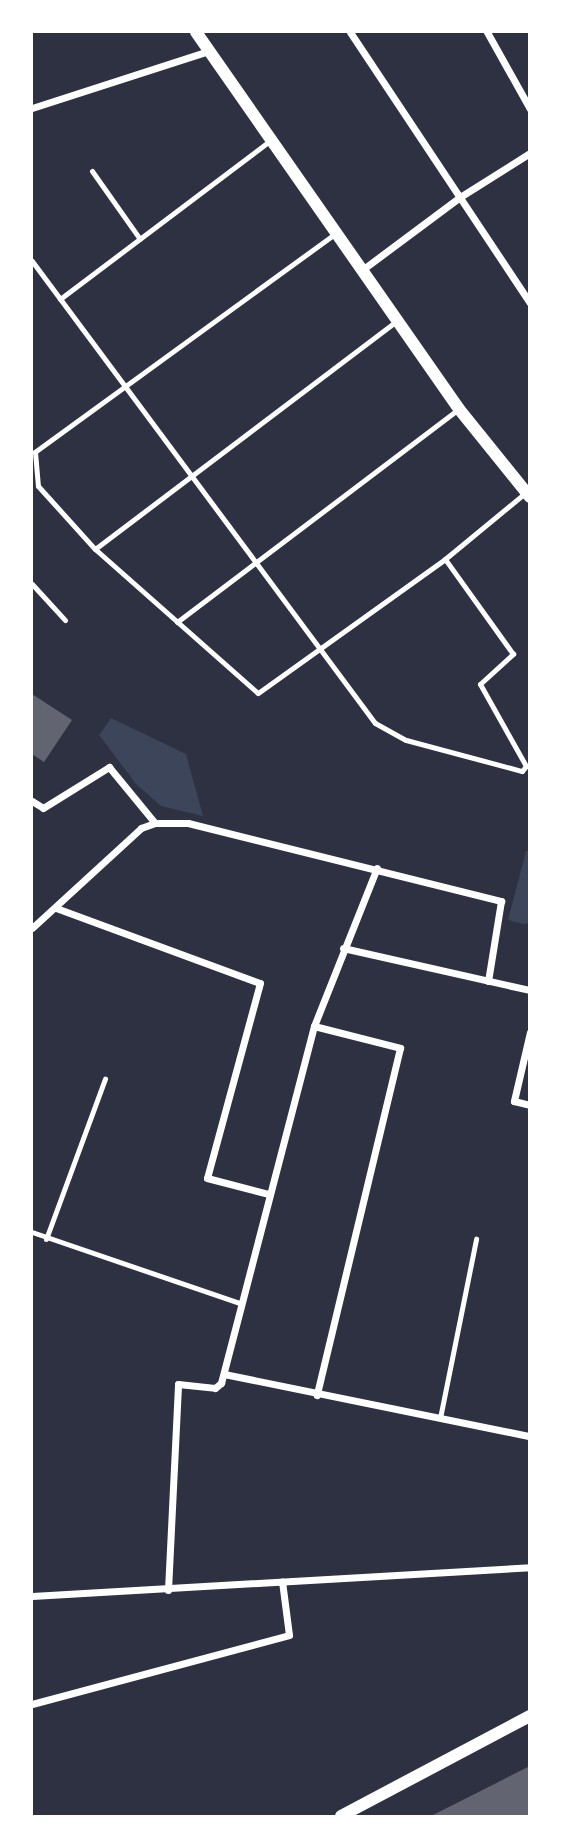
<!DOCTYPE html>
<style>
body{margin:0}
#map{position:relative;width:561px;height:1848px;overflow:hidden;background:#2d3142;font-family:Inter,sans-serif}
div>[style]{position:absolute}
.green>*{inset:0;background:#3c4559}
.building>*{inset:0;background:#626471}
.service>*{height:5px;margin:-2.5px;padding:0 2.5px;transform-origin:2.5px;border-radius:2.5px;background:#fff}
.minor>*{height:7px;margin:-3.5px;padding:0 3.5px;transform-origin:3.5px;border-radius:3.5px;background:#fff}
.tertiary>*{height:12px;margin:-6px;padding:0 6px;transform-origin:6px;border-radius:6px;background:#fff}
span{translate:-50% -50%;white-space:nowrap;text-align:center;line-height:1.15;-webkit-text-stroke:7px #fff;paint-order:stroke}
.frame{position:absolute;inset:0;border:33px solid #fff;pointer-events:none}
</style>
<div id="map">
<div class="green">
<i style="clip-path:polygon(111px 718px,186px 754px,203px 816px,161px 806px,136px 784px,99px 735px)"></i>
<i style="clip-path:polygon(526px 851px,529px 851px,530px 923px,523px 924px,508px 920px)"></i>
</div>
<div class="building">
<i style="clip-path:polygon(32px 694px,72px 720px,44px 762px,32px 754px)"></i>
<i style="clip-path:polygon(530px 1766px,530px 1816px,431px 1816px)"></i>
</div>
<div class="service">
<i style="left:92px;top:171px;width:83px;rotate:54.8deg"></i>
<i style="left:336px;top:233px;width:372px;rotate:144deg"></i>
<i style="left:35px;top:452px;width:34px;rotate:85deg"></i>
<i style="left:38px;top:486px;width:85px;rotate:47.9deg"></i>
<i style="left:95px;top:549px;width:217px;rotate:41.5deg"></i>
<i style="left:258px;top:693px;width:230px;rotate:-35.6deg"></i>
<i style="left:445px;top:559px;width:104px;rotate:-39.5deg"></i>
<i style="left:32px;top:261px;width:575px;rotate:53.41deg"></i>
<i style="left:375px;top:723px;width:35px;rotate:29deg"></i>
<i style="left:406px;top:740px;width:120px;rotate:15deg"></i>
<i style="left:522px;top:771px;width:6px;rotate:-51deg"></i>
<i style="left:526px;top:766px;width:94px;rotate:-119.3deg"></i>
<i style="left:480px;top:684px;width:45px;rotate:-42.3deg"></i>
<i style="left:513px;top:654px;width:117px;rotate:-125.6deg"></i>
<i style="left:60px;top:299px;width:264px;rotate:-37deg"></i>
<i style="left:95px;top:549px;width:378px;rotate:-37.1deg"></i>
<i style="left:32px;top:584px;width:49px;rotate:47.5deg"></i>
<i style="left:177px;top:622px;width:353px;rotate:-37.1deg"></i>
<i style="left:32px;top:1232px;width:219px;rotate:18.9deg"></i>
<i style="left:46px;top:1239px;width:171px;rotate:-69.8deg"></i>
<i style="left:440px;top:1418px;width:183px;rotate:-78.6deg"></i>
</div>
<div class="minor">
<i style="left:350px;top:32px;width:325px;rotate:56.4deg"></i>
<i style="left:487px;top:32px;width:88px;rotate:60.8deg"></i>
<i style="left:32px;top:108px;width:186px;rotate:-17.9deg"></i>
<i style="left:362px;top:270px;width:122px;rotate:-36.7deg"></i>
<i style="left:460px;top:197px;width:83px;rotate:-32.2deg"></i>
<i style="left:32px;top:801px;width:13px;rotate:32deg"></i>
<i style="left:43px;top:808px;width:78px;rotate:-31.8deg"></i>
<i style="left:109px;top:767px;width:72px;rotate:50.6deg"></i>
<i style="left:155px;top:823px;width:33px"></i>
<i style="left:188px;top:823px;width:323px;rotate:14deg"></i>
<i style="left:501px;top:901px;width:81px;rotate:99.2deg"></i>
<i style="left:56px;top:908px;width:217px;rotate:20.2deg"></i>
<i style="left:260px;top:983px;width:202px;rotate:105.2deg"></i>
<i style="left:207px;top:1178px;width:63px;rotate:14.7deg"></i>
<i style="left:32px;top:928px;width:148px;rotate:-42.5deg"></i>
<i style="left:141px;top:828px;width:15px;rotate:-20deg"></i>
<i style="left:343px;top:948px;width:192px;rotate:12.7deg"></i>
<i style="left:314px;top:1026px;width:89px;rotate:14.3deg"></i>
<i style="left:400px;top:1048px;width:357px;rotate:103.5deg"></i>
<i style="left:530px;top:1032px;width:71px;rotate:103.1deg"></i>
<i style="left:514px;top:1101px;width:16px;rotate:14deg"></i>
<i style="left:224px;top:1374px;width:312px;rotate:11.5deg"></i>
<i style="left:168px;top:1590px;width:206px;rotate:-87.2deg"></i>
<i style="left:178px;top:1384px;width:37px;rotate:6deg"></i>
<i style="left:215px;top:1388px;width:8px;rotate:-40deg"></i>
<i style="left:221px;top:1383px;width:369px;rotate:-75.4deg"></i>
<i style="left:314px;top:1026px;width:170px;rotate:-68.3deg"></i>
<i style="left:32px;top:1596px;width:499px;rotate:-3.3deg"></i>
<i style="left:32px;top:1704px;width:266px;rotate:-15deg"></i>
<i style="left:289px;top:1635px;width:54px;rotate:-97.4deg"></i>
</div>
<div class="tertiary">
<i style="left:196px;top:32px;width:460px;rotate:55.1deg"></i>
<i style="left:459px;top:409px;width:113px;rotate:51.1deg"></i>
<i style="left:341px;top:1816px;width:214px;rotate:-27.9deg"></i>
</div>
<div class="frame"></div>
</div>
